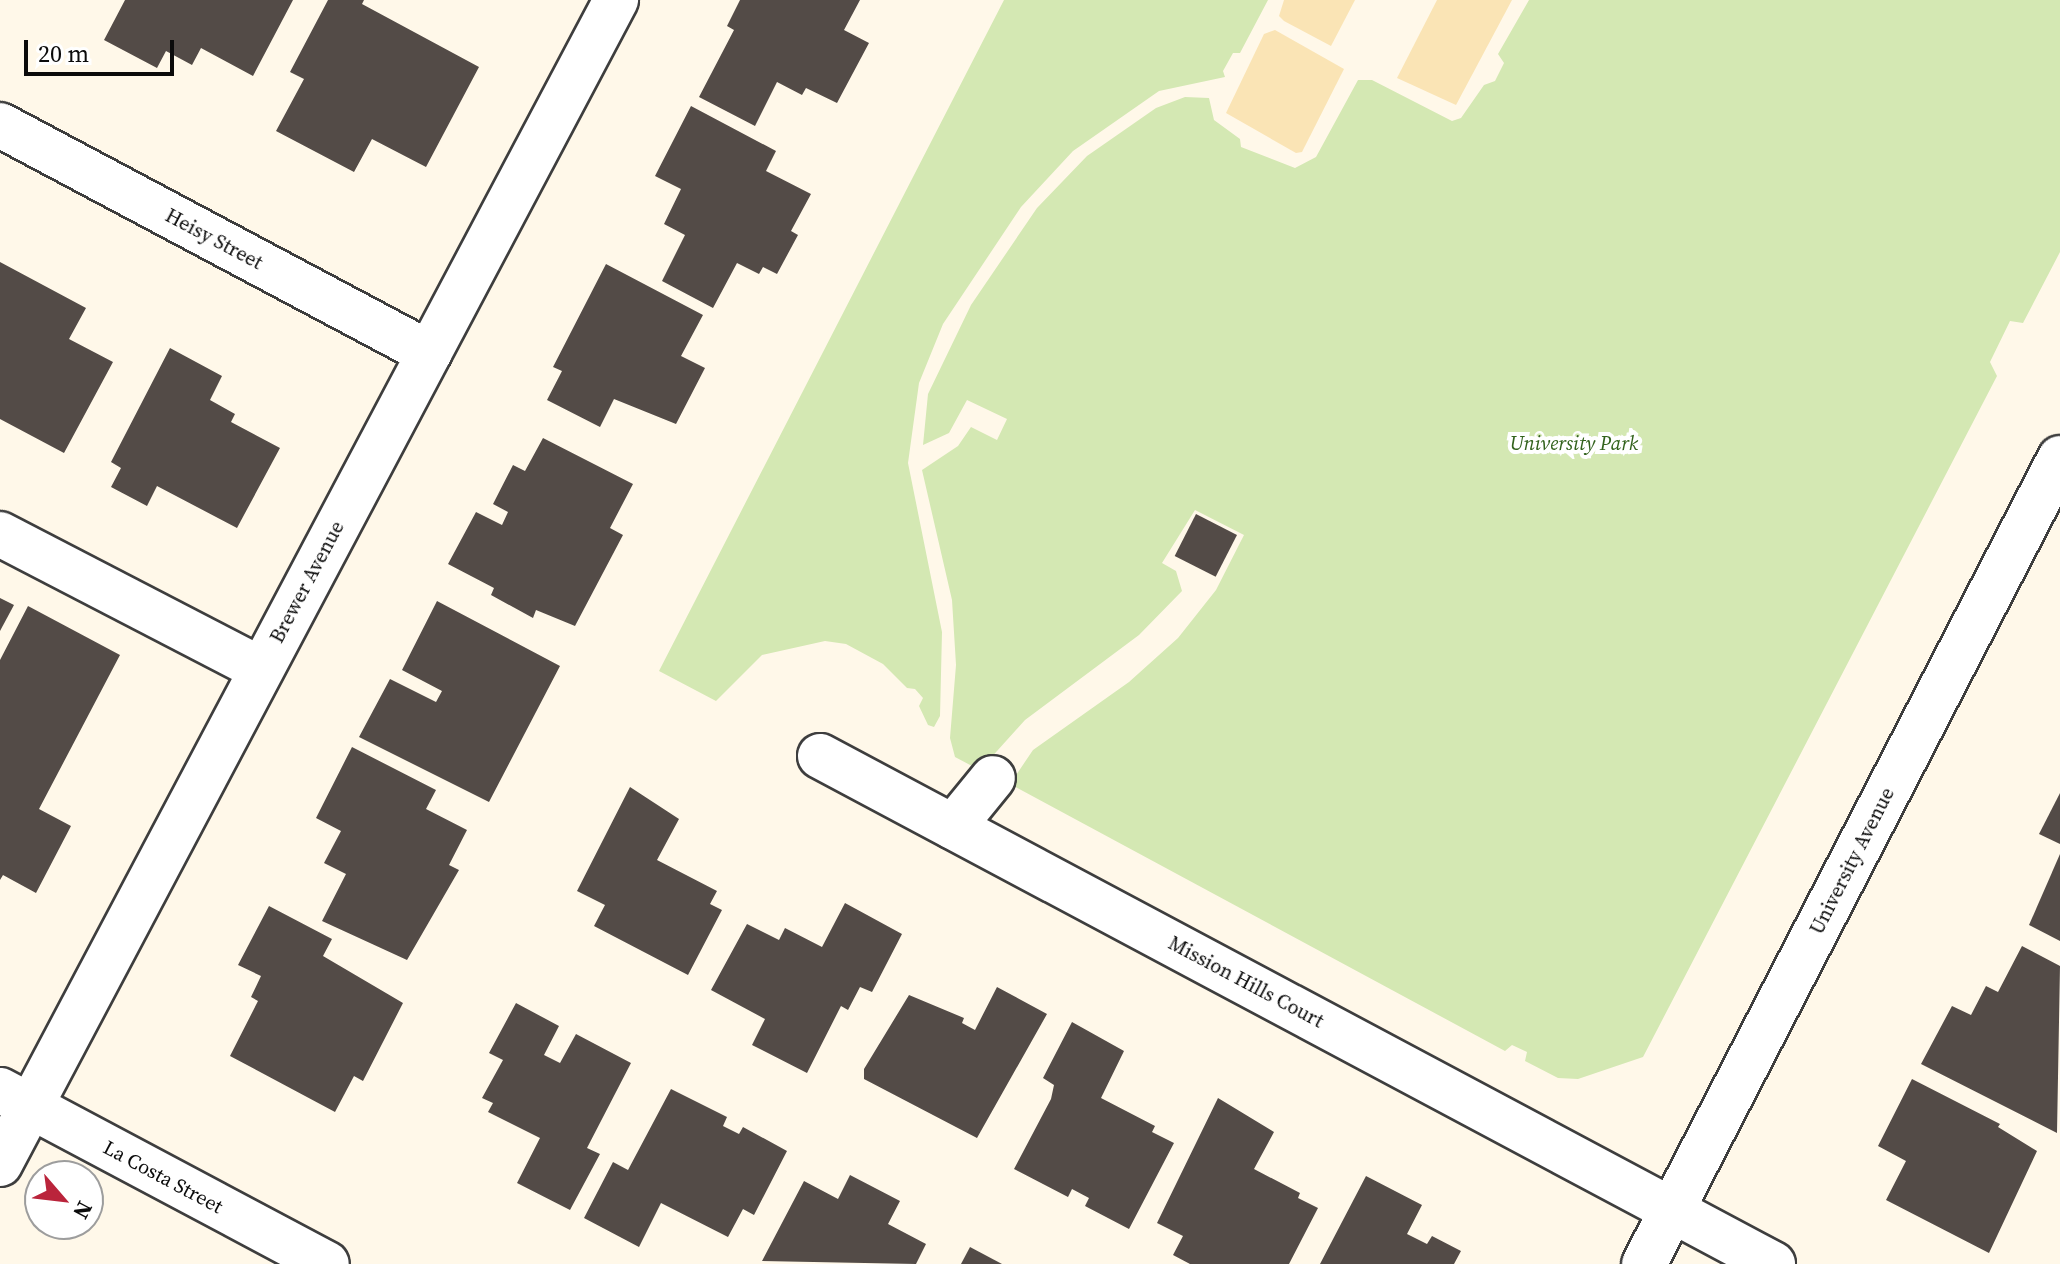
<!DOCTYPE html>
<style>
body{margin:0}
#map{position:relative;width:2060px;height:1264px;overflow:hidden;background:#fff8e9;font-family:"Source Serif 4",serif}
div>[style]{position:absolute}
.green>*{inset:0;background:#d4e8b3}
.sand>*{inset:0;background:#fae4b5}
.building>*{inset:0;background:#534b47;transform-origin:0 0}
.roads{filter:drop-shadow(2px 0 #3e3e3e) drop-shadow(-2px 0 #3e3e3e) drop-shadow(0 2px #3e3e3e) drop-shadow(0 -2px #3e3e3e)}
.minor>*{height:44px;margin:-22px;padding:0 22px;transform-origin:22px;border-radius:22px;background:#fff}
span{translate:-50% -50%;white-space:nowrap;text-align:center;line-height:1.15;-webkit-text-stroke:8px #fff;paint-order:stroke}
.street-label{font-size:20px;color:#0b0b0b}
.park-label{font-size:20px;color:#32621c;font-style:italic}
.north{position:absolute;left:24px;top:1160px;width:80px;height:80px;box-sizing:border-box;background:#fff;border:2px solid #9d9d9d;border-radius:50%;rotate:118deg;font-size:22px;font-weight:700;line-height:32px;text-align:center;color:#0b0b0b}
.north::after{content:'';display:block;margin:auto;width:28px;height:36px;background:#ba243b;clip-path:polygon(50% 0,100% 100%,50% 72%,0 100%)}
.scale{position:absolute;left:24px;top:40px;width:150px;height:36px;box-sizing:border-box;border:4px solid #0b0b0b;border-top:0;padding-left:10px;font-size:24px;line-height:28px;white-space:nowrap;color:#0b0b0b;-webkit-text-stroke:6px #fff;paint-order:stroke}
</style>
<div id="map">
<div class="green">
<i style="clip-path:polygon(1004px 0,1268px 0,1240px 53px,1233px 53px,1223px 71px,1225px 77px,1159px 91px,1073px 151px,1021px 207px,943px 324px,919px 383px,908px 463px,942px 632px,940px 716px,934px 727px,928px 725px,919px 706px,923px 698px,915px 689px,907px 688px,883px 664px,846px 644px,825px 641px,762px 655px,716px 701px,659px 671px)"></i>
<i style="clip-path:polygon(1529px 0,2060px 0,2060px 252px,2023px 323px,2010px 321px,1990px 362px,1997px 376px,1643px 1057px,1578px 1079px,1558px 1078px,1525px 1061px,1527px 1052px,1512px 1045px,1505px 1051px,1010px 784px,1033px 750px,1129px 682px,1178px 638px,1216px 590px,1244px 535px,1195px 510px,1162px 563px,1176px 571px,1182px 591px,1139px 635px,1025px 720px,988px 761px,972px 766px,955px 757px,950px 738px,956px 665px,952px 600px,922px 470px,958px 446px,971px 427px,997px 440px,1007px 419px,967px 400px,949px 433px,923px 445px,928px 394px,971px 305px,1037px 208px,1087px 156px,1156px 108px,1185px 97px,1209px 98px,1214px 120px,1240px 139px,1241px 147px,1295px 168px,1316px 157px,1358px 80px,1372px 80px,1452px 121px,1461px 118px,1484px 85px,1495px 81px,1504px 63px,1498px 54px)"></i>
</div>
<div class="sand">
<i style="clip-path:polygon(1284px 0,1355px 0,1331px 46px,1284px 21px,1279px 16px)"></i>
<i style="clip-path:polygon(1437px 0,1512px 0,1456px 105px,1397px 78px)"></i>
<i style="clip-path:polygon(1275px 30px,1344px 69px,1302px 152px,1296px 153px,1226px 113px,1264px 34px)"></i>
</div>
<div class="building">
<i style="clip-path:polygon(125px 0,293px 0,253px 76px,201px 48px,192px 65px,166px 51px,157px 68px,104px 40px)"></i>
<i style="clip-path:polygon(328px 0,364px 0,362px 4px,479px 67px,426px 167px,372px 139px,354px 172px,276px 131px,304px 79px,290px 72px)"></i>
<i style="clip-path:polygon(740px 0,860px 0,844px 30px,869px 43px,837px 103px,806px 88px,802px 95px,777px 82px,755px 126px,699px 97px,734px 30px,727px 26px)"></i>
<i style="clip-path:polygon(691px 106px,776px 151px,766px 171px,811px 194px,791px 231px,798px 235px,777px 274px,763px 267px,759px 274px,737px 263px,713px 308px,662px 281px,685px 235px,664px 224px,681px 189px,655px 176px)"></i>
<i style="clip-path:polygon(0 262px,86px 308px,69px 339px,113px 362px,64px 453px,0 419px)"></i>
<i style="clip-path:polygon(606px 264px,703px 315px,681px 356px,705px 368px,676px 424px,614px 399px,600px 427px,547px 400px,562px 371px,553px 367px)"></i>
<i style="clip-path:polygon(170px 348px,222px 376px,210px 400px,235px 414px,231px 422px,280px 448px,237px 528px,157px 486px,147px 506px,111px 487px,121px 468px,111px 462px)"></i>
<i style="clip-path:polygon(543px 438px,633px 484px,610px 528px,623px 535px,575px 626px,536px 610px,533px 618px,491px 595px,494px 588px,448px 564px,476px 512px,502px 525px,508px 512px,493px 504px,513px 465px,525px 471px)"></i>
<i style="left:1196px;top:514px;width:46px;height:47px;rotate:27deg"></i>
<i style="clip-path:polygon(0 598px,14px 605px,0 631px)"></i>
<i style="clip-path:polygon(437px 601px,560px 666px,489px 802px,359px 737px,390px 679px,436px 702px,442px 691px,402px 670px)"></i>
<i style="clip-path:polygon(28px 606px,120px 655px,39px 809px,71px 826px,36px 893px,3px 875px,0 880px,0 660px)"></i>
<i style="clip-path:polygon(352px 747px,436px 790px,426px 809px,467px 830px,449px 865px,459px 870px,407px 960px,322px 921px,346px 874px,324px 863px,341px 831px,316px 818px)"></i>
<i style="clip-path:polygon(630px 787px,679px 819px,657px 860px,717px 891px,710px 904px,722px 910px,688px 975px,594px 926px,605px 905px,577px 891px)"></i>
<i style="clip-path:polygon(2060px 793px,2060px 844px,2039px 834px)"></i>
<i style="clip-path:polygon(2060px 854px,2060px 941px,2029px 925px)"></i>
<i style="clip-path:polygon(845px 903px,902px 934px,872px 992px,860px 987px,848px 1010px,841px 1006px,807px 1073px,752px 1045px,765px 1019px,711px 990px,747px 924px,779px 940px,785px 928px,822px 947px)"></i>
<i style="clip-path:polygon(269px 906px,332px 939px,323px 956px,403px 1003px,363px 1081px,354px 1076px,335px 1112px,230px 1056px,258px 1001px,251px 997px,261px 976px,238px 965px)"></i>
<i style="clip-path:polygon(2022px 946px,2060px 966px,2057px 1133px,1921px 1064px,1952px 1006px,1971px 1015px,1986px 986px,1998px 992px)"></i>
<i style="clip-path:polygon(997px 987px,1047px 1014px,977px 1138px,864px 1079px,864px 1069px,909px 995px,964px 1018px,962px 1023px,975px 1030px)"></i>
<i style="clip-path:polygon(516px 1003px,559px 1026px,544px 1055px,560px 1063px,576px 1034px,631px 1063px,587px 1148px,600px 1154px,570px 1210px,517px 1183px,540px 1138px,488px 1112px,493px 1103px,482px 1098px,503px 1060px,489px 1053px)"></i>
<i style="clip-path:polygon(1072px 1022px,1124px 1051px,1101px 1098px,1155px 1126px,1152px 1132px,1174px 1143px,1129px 1229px,1085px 1206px,1089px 1198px,1072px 1189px,1068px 1197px,1014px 1169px,1051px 1099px,1054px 1085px,1043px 1078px)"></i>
<i style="clip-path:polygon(1912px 1079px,2000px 1124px,1998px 1127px,2037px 1151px,1989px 1253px,1886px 1200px,1906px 1161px,1878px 1146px)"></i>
<i style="clip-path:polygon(671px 1089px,727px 1117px,723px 1126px,739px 1134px,743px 1127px,787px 1151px,754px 1215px,743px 1209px,728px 1237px,661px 1203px,639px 1247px,584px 1218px,613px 1162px,628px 1170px)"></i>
<i style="clip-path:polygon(1218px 1098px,1274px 1132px,1254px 1169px,1300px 1193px,1298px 1198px,1318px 1208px,1289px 1264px,1190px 1264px,1173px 1255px,1183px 1236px,1157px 1223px)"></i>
<i style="clip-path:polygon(850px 1175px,900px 1201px,888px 1224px,926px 1244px,916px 1264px,762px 1261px,804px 1181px,838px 1199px)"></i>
<i style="clip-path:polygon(1366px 1176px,1422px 1205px,1407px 1234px,1427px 1244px,1432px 1236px,1461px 1251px,1454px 1264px,1320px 1264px)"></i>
<i style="clip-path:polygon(970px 1247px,1002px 1264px,961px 1264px)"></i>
</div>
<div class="roads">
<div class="minor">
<i style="left:0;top:125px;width:486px;rotate:28deg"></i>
<i style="left:0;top:534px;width:293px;rotate:27.4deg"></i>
<i style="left:820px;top:756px;width:1080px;rotate:28.06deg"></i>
<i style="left:953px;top:827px;width:63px;rotate:-50.8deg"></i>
<i style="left:0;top:1090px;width:370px;rotate:28deg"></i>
<i style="left:0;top:1164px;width:1317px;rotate:-62.11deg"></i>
<i style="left:1644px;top:1264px;width:907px;rotate:-62.7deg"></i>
</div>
</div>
<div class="street-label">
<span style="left:214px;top:239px;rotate:28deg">Heisy Street</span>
<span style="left:307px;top:582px;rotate:-62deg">Brewer Avenue</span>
<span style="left:1852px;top:861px;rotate:-63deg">University Avenue</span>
<span style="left:1246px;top:982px;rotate:28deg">Mission Hills Court</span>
<span style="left:163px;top:1177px;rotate:28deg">La Costa Street</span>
</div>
<div class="park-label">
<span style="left:1574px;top:443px">University Park</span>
</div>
<div class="north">N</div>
<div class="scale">20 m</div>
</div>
